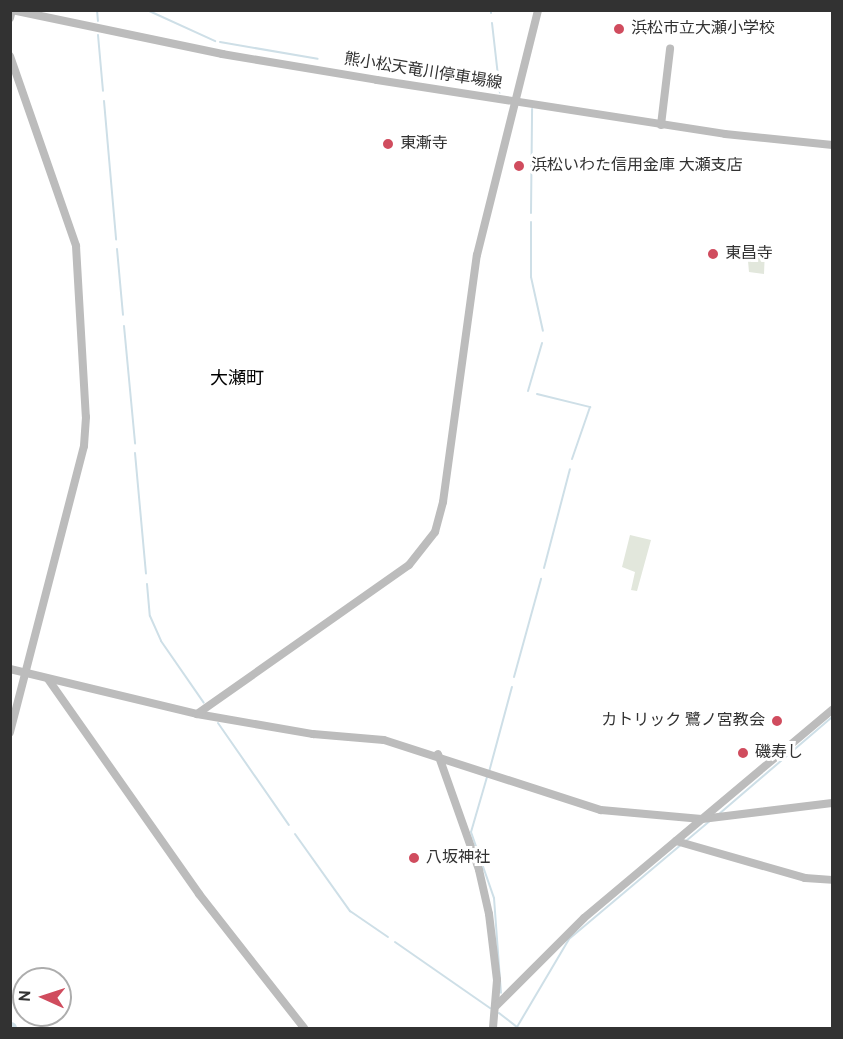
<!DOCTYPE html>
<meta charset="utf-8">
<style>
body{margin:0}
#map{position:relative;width:843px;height:1039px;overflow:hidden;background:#fff;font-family:Overpass,"Noto Sans JP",sans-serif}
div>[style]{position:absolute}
.green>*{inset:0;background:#e2e7dc}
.stream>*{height:2px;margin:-1px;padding:0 1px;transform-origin:1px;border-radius:1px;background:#cedfe7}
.river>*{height:12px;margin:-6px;padding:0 6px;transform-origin:6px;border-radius:6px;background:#cedfe7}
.secondary>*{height:8px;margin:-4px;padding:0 4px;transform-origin:4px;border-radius:4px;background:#bcbcbc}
.dots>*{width:16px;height:16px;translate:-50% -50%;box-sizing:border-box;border:3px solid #fff;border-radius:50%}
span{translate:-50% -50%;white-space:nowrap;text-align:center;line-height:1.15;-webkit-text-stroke:6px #fff;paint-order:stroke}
.poi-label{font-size:16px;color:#323232}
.left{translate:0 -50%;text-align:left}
.right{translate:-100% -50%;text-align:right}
.street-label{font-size:16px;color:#323232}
.neighbourhood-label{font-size:18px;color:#000}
.frame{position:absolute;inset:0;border:12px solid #323232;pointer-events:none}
.north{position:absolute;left:12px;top:967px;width:60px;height:60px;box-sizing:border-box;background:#fff;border:2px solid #adadad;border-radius:50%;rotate:273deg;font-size:16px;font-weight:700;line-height:24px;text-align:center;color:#323232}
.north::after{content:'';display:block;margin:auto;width:21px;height:27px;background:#d04c5e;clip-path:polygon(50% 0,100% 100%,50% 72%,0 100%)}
</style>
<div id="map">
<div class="green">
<i style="clip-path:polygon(765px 249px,764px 274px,749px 272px,747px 250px)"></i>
<i style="clip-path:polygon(630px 535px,651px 540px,637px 591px,631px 590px,635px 572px,622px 567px)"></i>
</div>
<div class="stream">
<i style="left:97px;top:10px;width:11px;rotate:85deg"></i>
<i style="left:147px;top:10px;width:75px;rotate:24.5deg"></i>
<i style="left:491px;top:10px;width:3px;rotate:90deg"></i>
<i style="left:492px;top:23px;width:70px;rotate:83.5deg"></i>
<i style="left:98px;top:35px;width:56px;rotate:84.9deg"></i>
<i style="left:220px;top:42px;width:99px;rotate:9.8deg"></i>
<i style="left:104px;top:101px;width:139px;rotate:85deg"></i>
<i style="left:531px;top:213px;width:104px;rotate:-89.4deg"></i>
<i style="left:531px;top:222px;width:55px;rotate:90deg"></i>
<i style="left:531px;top:277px;width:55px;rotate:77.5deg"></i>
<i style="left:117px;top:249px;width:66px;rotate:84.8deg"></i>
<i style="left:124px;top:326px;width:118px;rotate:84.6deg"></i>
<i style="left:528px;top:391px;width:50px;rotate:-73.7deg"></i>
<i style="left:537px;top:394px;width:55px;rotate:13.8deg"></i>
<i style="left:590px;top:407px;width:55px;rotate:109.1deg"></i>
<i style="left:135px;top:453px;width:121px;rotate:84.8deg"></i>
<i style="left:544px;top:568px;width:102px;rotate:-75.3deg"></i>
<i style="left:147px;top:584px;width:32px;rotate:85deg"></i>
<i style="left:150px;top:616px;width:27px;rotate:66deg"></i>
<i style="left:161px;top:641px;width:75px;rotate:55.3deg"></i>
<i style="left:514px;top:677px;width:102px;rotate:-74.6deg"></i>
<i style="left:218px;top:723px;width:124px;rotate:55.2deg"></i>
<i style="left:489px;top:772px;width:88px;rotate:-74.9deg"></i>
<i style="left:487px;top:777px;width:57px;rotate:106.2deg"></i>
<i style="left:471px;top:832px;width:70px;rotate:70.8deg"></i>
<i style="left:494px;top:898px;width:95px;rotate:85.8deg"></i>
<i style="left:719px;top:814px;width:149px;rotate:-40.6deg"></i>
<i style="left:295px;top:834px;width:95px;rotate:54.5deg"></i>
<i style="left:350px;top:911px;width:46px;rotate:34.4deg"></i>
<i style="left:686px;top:841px;width:31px;rotate:-40deg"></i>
<i style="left:395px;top:942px;width:116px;rotate:34.8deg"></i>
<i style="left:499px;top:1013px;width:23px;rotate:38deg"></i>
<i style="left:517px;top:1027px;width:102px;rotate:-59.4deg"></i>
<i style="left:569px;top:939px;width:148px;rotate:-40.1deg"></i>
</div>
<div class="river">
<i style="left:10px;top:1028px;width:1px"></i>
</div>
<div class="secondary">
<i style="left:10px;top:18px;width:8px;rotate:-76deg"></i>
<i style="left:12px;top:10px;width:215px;rotate:11.8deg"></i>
<i style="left:222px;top:54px;width:157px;rotate:9.5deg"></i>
<i style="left:377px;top:80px;width:352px;rotate:8.8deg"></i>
<i style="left:725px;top:134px;width:108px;rotate:5.9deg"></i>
<i style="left:10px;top:56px;width:201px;rotate:70.8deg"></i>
<i style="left:76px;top:246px;width:171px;rotate:86.7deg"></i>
<i style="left:86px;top:417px;width:29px;rotate:94deg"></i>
<i style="left:84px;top:446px;width:296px;rotate:104.5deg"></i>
<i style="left:661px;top:125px;width:77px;rotate:-83.2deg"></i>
<i style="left:10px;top:669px;width:192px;rotate:13.5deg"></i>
<i style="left:197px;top:714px;width:118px;rotate:9.8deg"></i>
<i style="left:313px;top:734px;width:71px;rotate:4.8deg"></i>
<i style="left:384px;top:740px;width:228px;rotate:17.9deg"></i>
<i style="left:601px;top:810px;width:101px;rotate:5.1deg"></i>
<i style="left:702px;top:819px;width:131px;rotate:-7deg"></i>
<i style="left:48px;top:679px;width:263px;rotate:54.9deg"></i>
<i style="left:199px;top:894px;width:170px;rotate:51.9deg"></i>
<i style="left:197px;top:714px;width:259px;rotate:-35.1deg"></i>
<i style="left:409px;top:565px;width:42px;rotate:-51.8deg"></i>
<i style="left:435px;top:532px;width:31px;rotate:-75deg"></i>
<i style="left:443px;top:502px;width:249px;rotate:-82.2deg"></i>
<i style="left:477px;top:255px;width:252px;rotate:-76deg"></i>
<i style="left:438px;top:754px;width:123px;rotate:70.5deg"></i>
<i style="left:479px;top:870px;width:45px;rotate:77.2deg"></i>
<i style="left:489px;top:914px;width:66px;rotate:83.1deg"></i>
<i style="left:497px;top:980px;width:48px;rotate:94.8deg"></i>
<i style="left:676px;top:841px;width:134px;rotate:16deg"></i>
<i style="left:805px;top:878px;width:27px;rotate:4deg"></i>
<i style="left:496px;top:1006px;width:124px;rotate:-45deg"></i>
<i style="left:584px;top:918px;width:324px;rotate:-40deg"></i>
</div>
<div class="dots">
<i style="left:619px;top:29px;background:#d04c5e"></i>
<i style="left:388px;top:144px;background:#d04c5e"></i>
<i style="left:519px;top:166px;background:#d04c5e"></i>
<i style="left:713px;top:254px;background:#d04c5e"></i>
<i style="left:777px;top:721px;background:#d04c5e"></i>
<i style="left:743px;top:753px;background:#d04c5e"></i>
<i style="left:414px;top:858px;background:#d04c5e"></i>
</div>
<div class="poi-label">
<span class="left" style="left:631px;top:29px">浜松市立大瀬小学校</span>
<span class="left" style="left:400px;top:144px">東漸寺</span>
<span class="left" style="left:531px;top:166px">浜松いわた信用金庫 大瀬支店</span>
<span class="left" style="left:725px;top:254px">東昌寺</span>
<span class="right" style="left:765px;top:721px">カトリック 鷺ノ宮教会</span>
<span class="left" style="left:755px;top:753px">磯寿し</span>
<span class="left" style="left:426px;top:858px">八坂神社</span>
</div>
<div class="street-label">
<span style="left:423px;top:72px;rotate:9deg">熊小松天竜川停車場線</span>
</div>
<div class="neighbourhood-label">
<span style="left:237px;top:380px">大瀬町</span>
</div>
<div class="frame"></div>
<div class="north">N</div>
</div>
